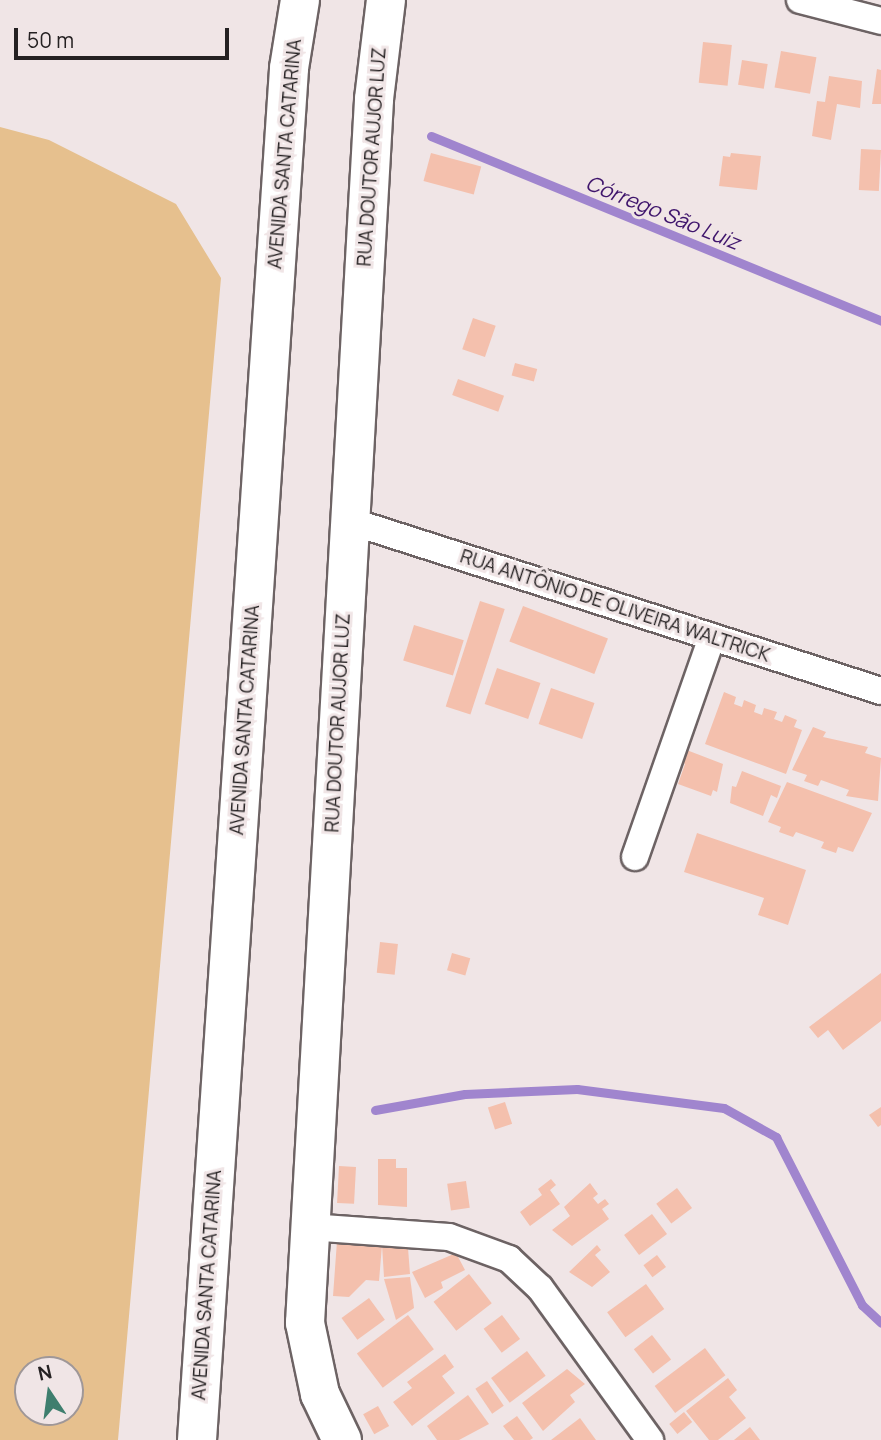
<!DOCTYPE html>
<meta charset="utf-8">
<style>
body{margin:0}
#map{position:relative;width:881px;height:1440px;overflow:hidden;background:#f0e5e6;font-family:Manrope,sans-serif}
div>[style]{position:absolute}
.green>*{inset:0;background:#e6c08e}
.stream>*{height:9px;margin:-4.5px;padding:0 4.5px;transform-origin:4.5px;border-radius:4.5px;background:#a085ce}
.building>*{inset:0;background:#f4c0ad;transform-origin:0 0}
.roads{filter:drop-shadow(2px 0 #6d6364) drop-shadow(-2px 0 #6d6364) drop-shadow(0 2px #6d6364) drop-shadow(0 -2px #6d6364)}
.street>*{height:26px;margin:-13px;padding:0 13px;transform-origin:13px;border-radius:13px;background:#fff}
.secondary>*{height:38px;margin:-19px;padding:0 19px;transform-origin:19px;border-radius:19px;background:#fff}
.primary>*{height:38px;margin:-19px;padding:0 19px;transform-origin:19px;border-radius:19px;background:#fff}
span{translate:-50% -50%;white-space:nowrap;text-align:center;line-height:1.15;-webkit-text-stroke:6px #f0e5e6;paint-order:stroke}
.street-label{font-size:19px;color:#252122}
.water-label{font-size:21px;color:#3f156c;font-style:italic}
.north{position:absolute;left:14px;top:1356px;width:70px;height:70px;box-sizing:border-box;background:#f0e5e6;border:2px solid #9f9798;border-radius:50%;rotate:347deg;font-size:19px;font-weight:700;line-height:28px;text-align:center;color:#252122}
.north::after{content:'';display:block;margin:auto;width:24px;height:32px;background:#3e7e6e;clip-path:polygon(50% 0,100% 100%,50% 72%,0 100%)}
.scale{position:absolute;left:14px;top:28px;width:215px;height:32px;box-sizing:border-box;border:4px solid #252122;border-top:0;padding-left:9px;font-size:21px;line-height:24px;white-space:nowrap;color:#252122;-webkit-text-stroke:5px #f0e5e6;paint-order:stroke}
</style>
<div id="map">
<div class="green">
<i style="clip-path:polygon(evenodd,0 127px,49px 140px,176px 204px,221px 278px,118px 1440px,0 1440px,0 127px,28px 1370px,70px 1370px,70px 1412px,28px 1412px,28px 1370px)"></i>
</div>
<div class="stream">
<i style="left:431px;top:136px;width:487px;rotate:22.3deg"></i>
<i style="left:375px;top:1110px;width:91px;rotate:-10.1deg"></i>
<i style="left:465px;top:1094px;width:112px;rotate:-2.6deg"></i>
<i style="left:577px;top:1089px;width:148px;rotate:7.4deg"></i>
<i style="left:724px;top:1108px;width:60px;rotate:29.1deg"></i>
<i style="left:776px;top:1137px;width:189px;rotate:62.9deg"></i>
<i style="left:862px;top:1305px;width:26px;rotate:43deg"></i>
</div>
<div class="building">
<i style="left:703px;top:42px;width:29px;height:41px;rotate:6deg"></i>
<i style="left:781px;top:51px;width:36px;height:37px;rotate:10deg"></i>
<i style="left:742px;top:60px;width:26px;height:25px;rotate:9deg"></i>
<i style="clip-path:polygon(877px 69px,881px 70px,881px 104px,872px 104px)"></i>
<i style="clip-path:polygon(829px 76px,862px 81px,860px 108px,837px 104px,831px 140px,812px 136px,817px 101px,825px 102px)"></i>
<i style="left:861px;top:149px;width:20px;height:41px;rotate:3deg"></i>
<i style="left:431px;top:153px;width:52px;height:29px;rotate:15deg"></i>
<i style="clip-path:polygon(731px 153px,761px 156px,757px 190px,719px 186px,723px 156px,730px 157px)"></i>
<i style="left:473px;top:318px;width:24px;height:33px;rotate:19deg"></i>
<i style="left:515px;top:363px;width:23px;height:13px;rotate:15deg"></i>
<i style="left:458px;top:379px;width:49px;height:17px;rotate:20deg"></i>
<i style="left:480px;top:601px;width:26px;height:111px;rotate:18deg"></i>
<i style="left:523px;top:606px;width:91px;height:38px;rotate:21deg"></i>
<i style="left:414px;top:625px;width:52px;height:37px;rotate:17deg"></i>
<i style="left:497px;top:668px;width:46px;height:38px;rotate:19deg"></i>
<i style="left:551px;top:688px;width:46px;height:38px;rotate:19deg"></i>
<i style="clip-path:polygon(724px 692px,736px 697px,734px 704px,742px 707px,744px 700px,756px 705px,754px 712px,762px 715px,764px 708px,777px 712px,774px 719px,782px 722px,785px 715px,797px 720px,794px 727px,802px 730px,786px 774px,705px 744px)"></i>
<i style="clip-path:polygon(813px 727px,826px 732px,823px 737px,868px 747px,865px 753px,881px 758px,878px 801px,846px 796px,849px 790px,821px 780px,818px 786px,804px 781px,807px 775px,792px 770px)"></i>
<i style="clip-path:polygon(684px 749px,723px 764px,717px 792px,713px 790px,711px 796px,678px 784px,685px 764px,680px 761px)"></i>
<i style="clip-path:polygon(742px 771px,781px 786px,777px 798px,771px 795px,763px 816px,730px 803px,732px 786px,736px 787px)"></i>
<i style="clip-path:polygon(787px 782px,872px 813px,853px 852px,838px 847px,836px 853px,821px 848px,824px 842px,796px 832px,793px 837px,779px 832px,781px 827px,768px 822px)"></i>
<i style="clip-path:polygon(697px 833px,806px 870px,788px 925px,758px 915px,764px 898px,684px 872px)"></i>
<i style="left:380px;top:942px;width:18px;height:31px;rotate:6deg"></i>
<i style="left:452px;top:953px;width:19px;height:18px;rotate:16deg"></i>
<i style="clip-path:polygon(881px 973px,881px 1021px,843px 1050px,828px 1030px,818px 1038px,809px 1027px)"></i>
<i style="left:505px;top:1102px;width:23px;height:18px;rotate:72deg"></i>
<i style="clip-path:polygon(881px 1107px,881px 1125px,878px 1127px,869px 1115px)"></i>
<i style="clip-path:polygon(378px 1159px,396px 1159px,396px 1168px,407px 1168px,407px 1207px,378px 1205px)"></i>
<i style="left:339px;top:1166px;width:17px;height:37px;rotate:3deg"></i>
<i style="clip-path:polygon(551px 1179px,556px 1185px,550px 1190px,560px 1204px,530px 1226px,520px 1212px,542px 1195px,538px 1189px)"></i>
<i style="left:466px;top:1181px;width:27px;height:19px;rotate:82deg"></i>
<i style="clip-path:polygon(590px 1183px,598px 1194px,593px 1198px,598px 1204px,605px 1199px,609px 1204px,602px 1209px,609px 1219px,572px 1246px,552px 1230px,570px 1216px,564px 1207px)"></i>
<i style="left:677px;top:1188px;width:25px;height:26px;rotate:53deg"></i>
<i style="left:652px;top:1214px;width:25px;height:35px;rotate:53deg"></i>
<i style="clip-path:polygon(337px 1241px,382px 1245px,379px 1281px,366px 1280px,349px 1297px,333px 1296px)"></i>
<i style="clip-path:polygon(382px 1245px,408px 1248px,410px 1274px,384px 1277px)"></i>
<i style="clip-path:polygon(597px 1245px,601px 1250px,595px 1255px,610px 1272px,592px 1287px,569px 1272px)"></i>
<i style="clip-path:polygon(456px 1253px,465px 1270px,441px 1282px,443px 1288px,425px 1298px,412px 1272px)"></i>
<i style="left:657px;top:1255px;width:15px;height:17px;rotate:53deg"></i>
<i style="left:469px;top:1274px;width:37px;height:45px;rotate:52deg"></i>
<i style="clip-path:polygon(410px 1277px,414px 1308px,396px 1320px,384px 1279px)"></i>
<i style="left:646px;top:1284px;width:31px;height:48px;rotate:54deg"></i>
<i style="left:369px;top:1298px;width:27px;height:34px;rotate:54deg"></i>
<i style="left:408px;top:1315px;width:43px;height:64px;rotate:53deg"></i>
<i style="left:502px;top:1315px;width:30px;height:23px;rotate:53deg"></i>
<i style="left:652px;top:1335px;width:31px;height:23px;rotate:52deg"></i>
<i style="left:705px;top:1348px;width:34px;height:63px;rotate:53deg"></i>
<i style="left:527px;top:1351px;width:31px;height:45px;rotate:53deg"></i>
<i style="clip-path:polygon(445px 1354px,454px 1367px,442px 1376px,455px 1393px,412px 1426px,393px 1402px,412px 1388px,407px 1382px)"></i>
<i style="clip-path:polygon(567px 1369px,585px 1384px,570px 1395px,575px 1402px,543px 1431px,522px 1403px)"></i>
<i style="clip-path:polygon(728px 1378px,737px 1390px,729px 1397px,746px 1418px,718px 1440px,709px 1440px,686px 1411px)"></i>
<i style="left:487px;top:1381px;width:30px;height:14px;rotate:56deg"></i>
<i style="clip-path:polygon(468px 1395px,489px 1424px,459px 1440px,437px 1440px,427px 1426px)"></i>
<i style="left:378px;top:1406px;width:23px;height:17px;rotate:61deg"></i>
<i style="left:684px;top:1412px;width:13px;height:19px;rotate:51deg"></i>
<i style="clip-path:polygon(517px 1416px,533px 1438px,530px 1440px,514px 1440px,503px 1426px)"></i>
<i style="clip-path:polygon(580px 1418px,596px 1440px,551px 1440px)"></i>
<i style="clip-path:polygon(750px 1427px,760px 1440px,734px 1440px)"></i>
</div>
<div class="roads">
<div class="street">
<i style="left:800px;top:0;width:84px;rotate:14.5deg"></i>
<i style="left:350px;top:521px;width:558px;rotate:17.75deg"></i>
<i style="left:635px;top:857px;width:233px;rotate:-70.7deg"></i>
<i style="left:309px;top:1227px;width:140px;rotate:4.1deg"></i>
<i style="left:449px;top:1237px;width:64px;rotate:20.1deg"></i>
<i style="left:509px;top:1259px;width:42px;rotate:43.1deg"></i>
<i style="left:540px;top:1288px;width:188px;rotate:54.1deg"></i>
</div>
<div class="secondary">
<i style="left:342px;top:1440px;width:51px;rotate:-115.6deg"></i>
<i style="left:320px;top:1394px;width:73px;rotate:-101.9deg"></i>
<i style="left:305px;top:1323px;width:1226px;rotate:-86.77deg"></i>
<i style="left:374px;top:99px;width:100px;rotate:-83.1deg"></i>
</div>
<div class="primary">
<i style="left:197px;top:1440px;width:1375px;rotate:-86.16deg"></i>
<i style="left:289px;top:68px;width:69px;rotate:-80.8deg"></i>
</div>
</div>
<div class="street-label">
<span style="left:285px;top:154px;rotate:-85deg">AVENIDA SANTA CATARINA</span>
<span style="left:372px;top:157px;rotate:-86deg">RUA DOUTOR AUJOR LUZ</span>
<span style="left:615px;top:606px;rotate:18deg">RUA ANTÔNIO DE OLIVEIRA WALTRICK</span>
<span style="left:245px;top:720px;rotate:-86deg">AVENIDA SANTA CATARINA</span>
<span style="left:338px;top:723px;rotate:-87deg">RUA DOUTOR AUJOR LUZ</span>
<span style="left:207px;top:1285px;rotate:-86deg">AVENIDA SANTA CATARINA</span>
</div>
<div class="water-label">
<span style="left:663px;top:212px;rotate:22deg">Córrego São Luiz</span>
</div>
<div class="north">N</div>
<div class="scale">50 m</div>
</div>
